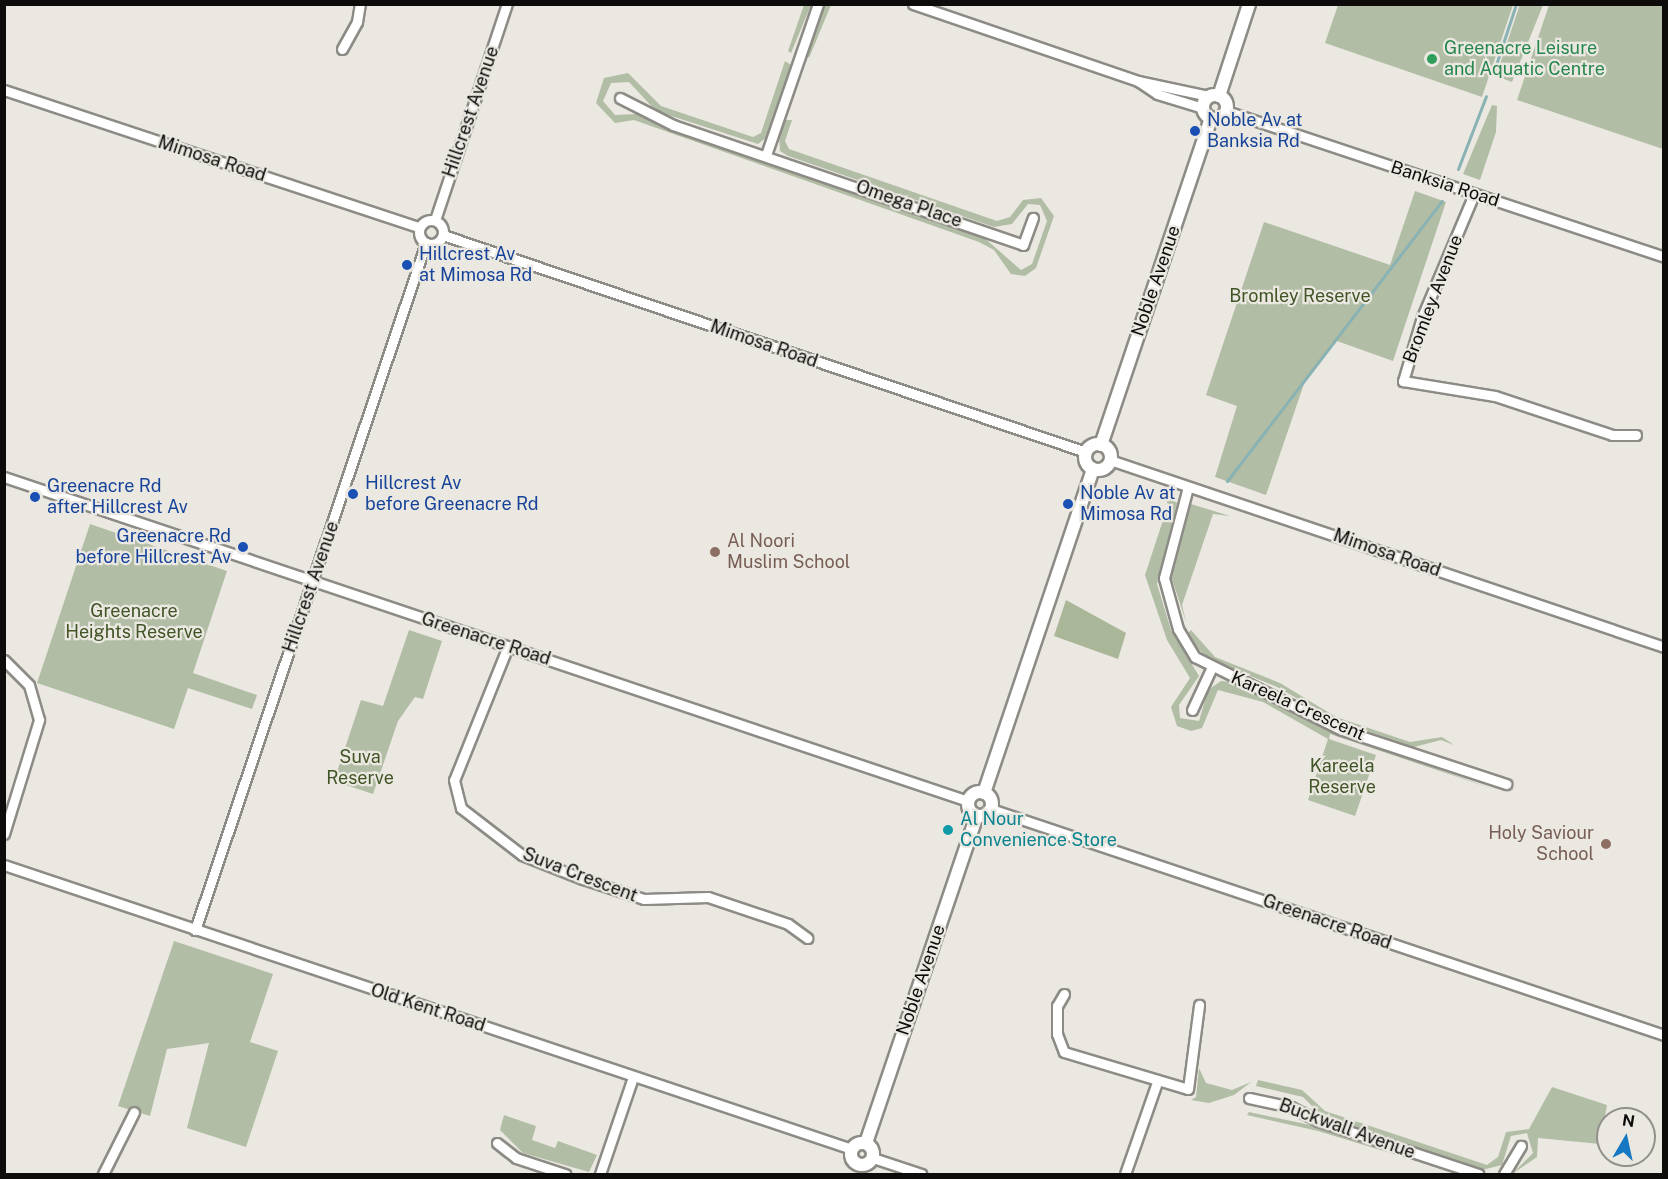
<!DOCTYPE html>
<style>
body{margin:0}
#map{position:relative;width:1668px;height:1179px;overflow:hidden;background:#eae8e1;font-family:"Public Sans",sans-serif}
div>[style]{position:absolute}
.green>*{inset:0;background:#b2bda5}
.forest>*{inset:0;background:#a9b698}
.stream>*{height:3px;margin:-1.5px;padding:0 1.5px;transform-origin:1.5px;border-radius:1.5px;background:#89b2b4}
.roads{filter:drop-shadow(2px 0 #8d8b85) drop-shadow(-2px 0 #8d8b85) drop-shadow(0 2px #8d8b85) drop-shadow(0 -2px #8d8b85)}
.minor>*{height:9px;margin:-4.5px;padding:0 4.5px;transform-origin:4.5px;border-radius:4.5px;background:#fff}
.minor>.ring{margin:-4.5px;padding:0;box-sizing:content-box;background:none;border:9px solid #fff;border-radius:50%}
.tertiary>*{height:12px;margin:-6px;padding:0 6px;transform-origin:6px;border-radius:6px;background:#fff}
.tertiary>.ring{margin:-6px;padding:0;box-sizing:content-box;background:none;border:12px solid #fff;border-radius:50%}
.dots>*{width:16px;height:16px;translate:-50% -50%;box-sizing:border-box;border:3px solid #eae8e1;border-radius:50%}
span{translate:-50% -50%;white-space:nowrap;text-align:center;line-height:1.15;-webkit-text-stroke:4.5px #eae8e1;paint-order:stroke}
.leisure-label{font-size:18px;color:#27864d}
.left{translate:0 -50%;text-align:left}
.street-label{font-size:18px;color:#0d0c0a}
.transit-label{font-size:18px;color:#164399}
.right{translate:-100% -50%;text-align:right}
.park-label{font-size:18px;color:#415425}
.education-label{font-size:18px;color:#785e54}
.culture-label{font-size:18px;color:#0d838f}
.frame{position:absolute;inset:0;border:6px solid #0d0c0a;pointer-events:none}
.north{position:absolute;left:1596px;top:1107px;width:60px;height:60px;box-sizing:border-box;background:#eae8e1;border:2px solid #92908b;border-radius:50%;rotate:9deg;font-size:16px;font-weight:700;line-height:24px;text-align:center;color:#0d0c0a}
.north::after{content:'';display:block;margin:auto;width:21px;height:27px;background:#1677c3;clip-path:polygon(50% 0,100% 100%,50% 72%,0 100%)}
</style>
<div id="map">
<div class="green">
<i style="clip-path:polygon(1520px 4px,1543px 5px,1512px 82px,1496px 76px)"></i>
<i style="clip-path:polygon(804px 5px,811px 5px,791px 53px,788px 51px)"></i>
<i style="clip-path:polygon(824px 5px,831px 5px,809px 58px,807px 55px)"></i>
<i style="clip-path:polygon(1338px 5px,1338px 4px,1513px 5px,1482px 97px,1325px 43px)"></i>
<i style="clip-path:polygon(1549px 5px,1663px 5px,1663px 149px,1517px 100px)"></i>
<i style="clip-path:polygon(785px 61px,791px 65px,767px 137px,758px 144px,656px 111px,629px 82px,611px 83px,603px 101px,615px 115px,638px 114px,981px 235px,1021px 270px,1032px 264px,1047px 221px,1040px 205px,1028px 204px,1012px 224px,994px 227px,788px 156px,780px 151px,779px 136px,785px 120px,792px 120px,785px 141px,789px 149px,997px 221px,1010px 217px,1023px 200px,1041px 198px,1054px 216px,1036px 268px,1025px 276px,1011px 274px,994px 250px,979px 242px,634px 120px,615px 123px,596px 103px,604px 78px,628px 73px,661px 106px,753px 137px,761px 133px)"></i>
<i style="clip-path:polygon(1492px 105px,1497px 106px,1496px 132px,1480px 180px,1463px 174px)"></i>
<i style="clip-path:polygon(1415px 191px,1446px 202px,1393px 361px,1337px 341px,1304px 384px,1266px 495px,1215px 477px,1237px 406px,1206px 395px,1264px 222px,1390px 265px)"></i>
<i style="clip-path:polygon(1165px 495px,1177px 503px,1157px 584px,1171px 630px,1199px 676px,1179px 705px,1180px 718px,1199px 721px,1208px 690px,1221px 681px,1233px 682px,1332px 732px,1499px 791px,1330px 734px,1329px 739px,1376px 755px,1355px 816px,1308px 800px,1328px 739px,1263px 702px,1218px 690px,1202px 728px,1191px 731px,1177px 726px,1171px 707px,1190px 678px,1167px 640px,1145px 575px,1168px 505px)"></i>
<i style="clip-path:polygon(1191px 504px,1230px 516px,1213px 514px,1182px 605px,1186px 622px,1170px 573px)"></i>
<i style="clip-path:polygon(90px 524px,227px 571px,193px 673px,257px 695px,252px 709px,188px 688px,174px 729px,37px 683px)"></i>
<i style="clip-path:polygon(409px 630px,442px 641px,423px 699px,415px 697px,398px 721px,373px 794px,334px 781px,361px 700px,383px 706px)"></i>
<i style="clip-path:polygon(1191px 630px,1215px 657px,1280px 683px,1336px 717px,1410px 742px,1442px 737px,1454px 745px,1441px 740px,1414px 747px,1335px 720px,1277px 687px,1209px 659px,1194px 645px,1187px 634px)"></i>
<i style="clip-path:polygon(174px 941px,273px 974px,250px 1042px,278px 1051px,246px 1147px,187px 1128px,209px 1043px,167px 1049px,150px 1116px,118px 1106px)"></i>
<i style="clip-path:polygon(1199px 1068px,1206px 1083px,1232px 1090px,1251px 1082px,1234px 1095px,1209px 1103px,1191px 1100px,1196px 1097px)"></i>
<i style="clip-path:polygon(1258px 1080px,1302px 1090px,1325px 1111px,1487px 1165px,1498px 1157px,1506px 1132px,1529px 1129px,1552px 1087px,1607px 1105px,1600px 1144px,1538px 1138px,1537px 1157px,1512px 1174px,1533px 1153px,1527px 1133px,1511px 1136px,1502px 1165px,1482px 1170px,1322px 1116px,1303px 1097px,1256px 1086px)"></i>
<i style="clip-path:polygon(1249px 1112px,1315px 1126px,1459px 1174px,1318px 1131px,1247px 1115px)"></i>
<i style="clip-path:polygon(504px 1115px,536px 1126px,532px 1140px,555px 1148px,558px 1141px,597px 1155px,589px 1172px,523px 1153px,500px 1130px)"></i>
</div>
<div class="forest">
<i style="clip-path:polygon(1066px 600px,1126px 633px,1118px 659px,1054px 636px)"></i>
</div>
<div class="stream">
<i style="left:1493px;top:74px;width:74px;rotate:-71.8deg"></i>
<i style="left:1458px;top:169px;width:78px;rotate:-69deg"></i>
<i style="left:1227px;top:481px;width:353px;rotate:-52.5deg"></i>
</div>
<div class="roads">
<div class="minor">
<i style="left:913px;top:4px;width:238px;rotate:18.9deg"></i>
<i style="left:1138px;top:81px;width:73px;rotate:11.9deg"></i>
<i style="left:342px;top:49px;width:31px;rotate:-61deg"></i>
<i style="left:357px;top:22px;width:18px;rotate:-81deg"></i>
<i style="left:1138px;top:81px;width:23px;rotate:34deg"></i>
<i style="left:1157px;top:94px;width:48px;rotate:16.9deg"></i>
<i style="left:4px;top:90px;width:437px;rotate:18.3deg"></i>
<i style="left:620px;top:98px;width:59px;rotate:27deg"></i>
<i style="left:673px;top:125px;width:370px;rotate:18.9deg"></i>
<i style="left:1023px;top:245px;width:29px;rotate:-70deg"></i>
<i style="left:1226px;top:111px;width:462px;rotate:18.4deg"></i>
<i style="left:766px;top:155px;width:160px;rotate:-71deg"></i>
<i style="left:1474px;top:194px;width:134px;rotate:112.9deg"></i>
<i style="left:1422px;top:317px;width:67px;rotate:106.5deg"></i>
<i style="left:1403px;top:381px;width:93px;rotate:9.3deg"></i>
<i style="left:1495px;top:396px;width:123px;rotate:18.4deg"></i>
<i style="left:1612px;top:435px;width:24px"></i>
<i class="ring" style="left:419px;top:220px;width:15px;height:15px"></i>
<i style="left:435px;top:220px;width:228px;rotate:-71.6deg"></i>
<i style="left:443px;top:235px;width:679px;rotate:18.65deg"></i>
<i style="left:1110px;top:460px;width:585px;rotate:18.65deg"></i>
<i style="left:4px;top:477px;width:1017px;rotate:18.58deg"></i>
<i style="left:1188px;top:487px;width:94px;rotate:104.8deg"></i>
<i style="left:1164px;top:578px;width:53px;rotate:74.6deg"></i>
<i style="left:1178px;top:629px;width:33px;rotate:59deg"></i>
<i style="left:1195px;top:657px;width:164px;rotate:26.4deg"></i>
<i style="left:1342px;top:730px;width:173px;rotate:18.2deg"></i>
<i style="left:508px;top:646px;width:144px;rotate:111.9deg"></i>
<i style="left:454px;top:780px;width:29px;rotate:76deg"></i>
<i style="left:461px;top:808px;width:77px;rotate:37.6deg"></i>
<i style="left:522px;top:855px;width:66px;rotate:21.5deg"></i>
<i style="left:583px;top:879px;width:64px;rotate:18.2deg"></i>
<i style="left:644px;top:899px;width:64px;rotate:-1.8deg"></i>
<i style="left:708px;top:897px;width:84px;rotate:18.6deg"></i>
<i style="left:788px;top:924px;width:24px;rotate:36deg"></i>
<i style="left:4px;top:660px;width:35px;rotate:45deg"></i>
<i style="left:29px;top:685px;width:36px;rotate:74deg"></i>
<i style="left:39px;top:720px;width:119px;rotate:107.1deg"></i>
<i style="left:1192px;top:710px;width:45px;rotate:-65.1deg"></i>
<i style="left:991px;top:809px;width:710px;rotate:18.56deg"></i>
<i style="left:4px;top:865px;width:894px;rotate:18.52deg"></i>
<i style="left:195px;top:930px;width:725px;rotate:-71.42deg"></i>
<i style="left:1064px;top:994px;width:14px;rotate:120deg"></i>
<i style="left:1057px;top:1006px;width:28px;rotate:90deg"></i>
<i style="left:1057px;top:1034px;width:19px;rotate:69deg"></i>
<i style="left:1064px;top:1052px;width:129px;rotate:16.6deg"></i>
<i style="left:1188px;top:1089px;width:85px;rotate:-82.5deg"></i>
<i style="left:1249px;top:1098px;width:43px;rotate:12.1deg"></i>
<i style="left:1291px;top:1107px;width:30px;rotate:27deg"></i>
<i style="left:1318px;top:1121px;width:169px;rotate:18.3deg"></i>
<i style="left:497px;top:1143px;width:24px;rotate:38deg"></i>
<i style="left:516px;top:1158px;width:52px;rotate:18.1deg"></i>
<i style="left:873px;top:1158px;width:51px;rotate:18.4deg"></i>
<i style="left:103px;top:1174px;width:69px;rotate:-63.4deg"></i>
<i style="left:600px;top:1174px;width:102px;rotate:-71.2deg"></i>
<i style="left:1125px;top:1174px;width:97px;rotate:-70.8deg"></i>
<i style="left:1504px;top:1174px;width:33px;rotate:-59deg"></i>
</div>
<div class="tertiary">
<i class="ring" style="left:1203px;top:95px;width:12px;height:12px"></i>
<i style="left:1219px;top:96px;width:97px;rotate:-71.9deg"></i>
<i class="ring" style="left:1085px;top:444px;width:14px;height:14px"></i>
<i style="left:1101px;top:445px;width:345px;rotate:-71.4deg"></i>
<i class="ring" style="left:968px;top:792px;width:12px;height:12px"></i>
<i style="left:984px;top:793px;width:342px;rotate:-71.4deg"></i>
<i class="ring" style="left:851px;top:1143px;width:10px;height:10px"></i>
<i style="left:866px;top:1143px;width:345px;rotate:-71.3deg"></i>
</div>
</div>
<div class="dots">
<i style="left:1432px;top:59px;background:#2e9e5b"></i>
<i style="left:1195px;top:131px;background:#1a4fb4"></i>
<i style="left:407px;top:265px;background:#1a4fb4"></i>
<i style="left:353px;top:494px;background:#1a4fb4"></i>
<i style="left:35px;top:497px;background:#1a4fb4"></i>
<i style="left:1068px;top:504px;background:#1a4fb4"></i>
<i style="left:243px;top:547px;background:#1a4fb4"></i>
<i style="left:715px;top:552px;background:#8d6e63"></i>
<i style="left:948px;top:830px;background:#0f9aa8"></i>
<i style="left:1606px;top:844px;background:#8d6e63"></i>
</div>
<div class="leisure-label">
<span class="left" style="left:1444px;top:59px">Greenacre Leisure<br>and Aquatic Centre</span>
</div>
<div class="street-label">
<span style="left:471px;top:112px;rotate:-71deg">Hillcrest Avenue</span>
<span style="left:212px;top:159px;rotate:18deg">Mimosa Road</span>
<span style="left:1445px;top:184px;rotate:18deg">Banksia Road</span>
<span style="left:909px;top:204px;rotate:19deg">Omega Place</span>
<span style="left:1156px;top:281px;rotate:-71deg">Noble Avenue</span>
<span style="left:1433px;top:299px;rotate:-69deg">Bromley Avenue</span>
<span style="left:764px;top:344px;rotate:19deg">Mimosa Road</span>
<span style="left:1387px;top:553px;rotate:19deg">Mimosa Road</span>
<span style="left:311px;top:587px;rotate:-71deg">Hillcrest Avenue</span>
<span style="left:486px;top:639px;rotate:18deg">Greenacre Road</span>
<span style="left:1298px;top:706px;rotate:24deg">Kareela Crescent</span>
<span style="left:580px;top:875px;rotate:21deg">Suva Crescent</span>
<span style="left:1327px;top:922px;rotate:19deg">Greenacre Road</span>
<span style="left:921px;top:980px;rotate:-71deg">Noble Avenue</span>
<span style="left:428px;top:1008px;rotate:18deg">Old Kent Road</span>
<span style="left:1347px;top:1129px;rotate:20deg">Buckwall Avenue</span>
</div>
<div class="transit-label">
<span class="left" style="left:1207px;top:131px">Noble Av at<br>Banksia Rd</span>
<span class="left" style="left:419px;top:265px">Hillcrest Av<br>at Mimosa Rd</span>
<span class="left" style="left:365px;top:494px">Hillcrest Av<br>before Greenacre Rd</span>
<span class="left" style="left:47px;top:497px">Greenacre Rd<br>after Hillcrest Av</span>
<span class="left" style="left:1080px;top:504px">Noble Av at<br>Mimosa Rd</span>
<span class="right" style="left:231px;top:547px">Greenacre Rd<br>before Hillcrest Av</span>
</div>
<div class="park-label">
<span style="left:1300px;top:296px">Bromley Reserve</span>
<span style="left:134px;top:622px">Greenacre<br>Heights Reserve</span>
<span style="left:360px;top:768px">Suva<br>Reserve</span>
<span style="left:1342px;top:777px">Kareela<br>Reserve</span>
</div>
<div class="education-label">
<span class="left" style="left:727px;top:552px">Al Noori<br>Muslim School</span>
<span class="right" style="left:1594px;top:844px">Holy Saviour<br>School</span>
</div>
<div class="culture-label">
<span class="left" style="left:960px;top:830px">Al Nour<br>Convenience Store</span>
</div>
<div class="frame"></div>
<div class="north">N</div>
</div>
